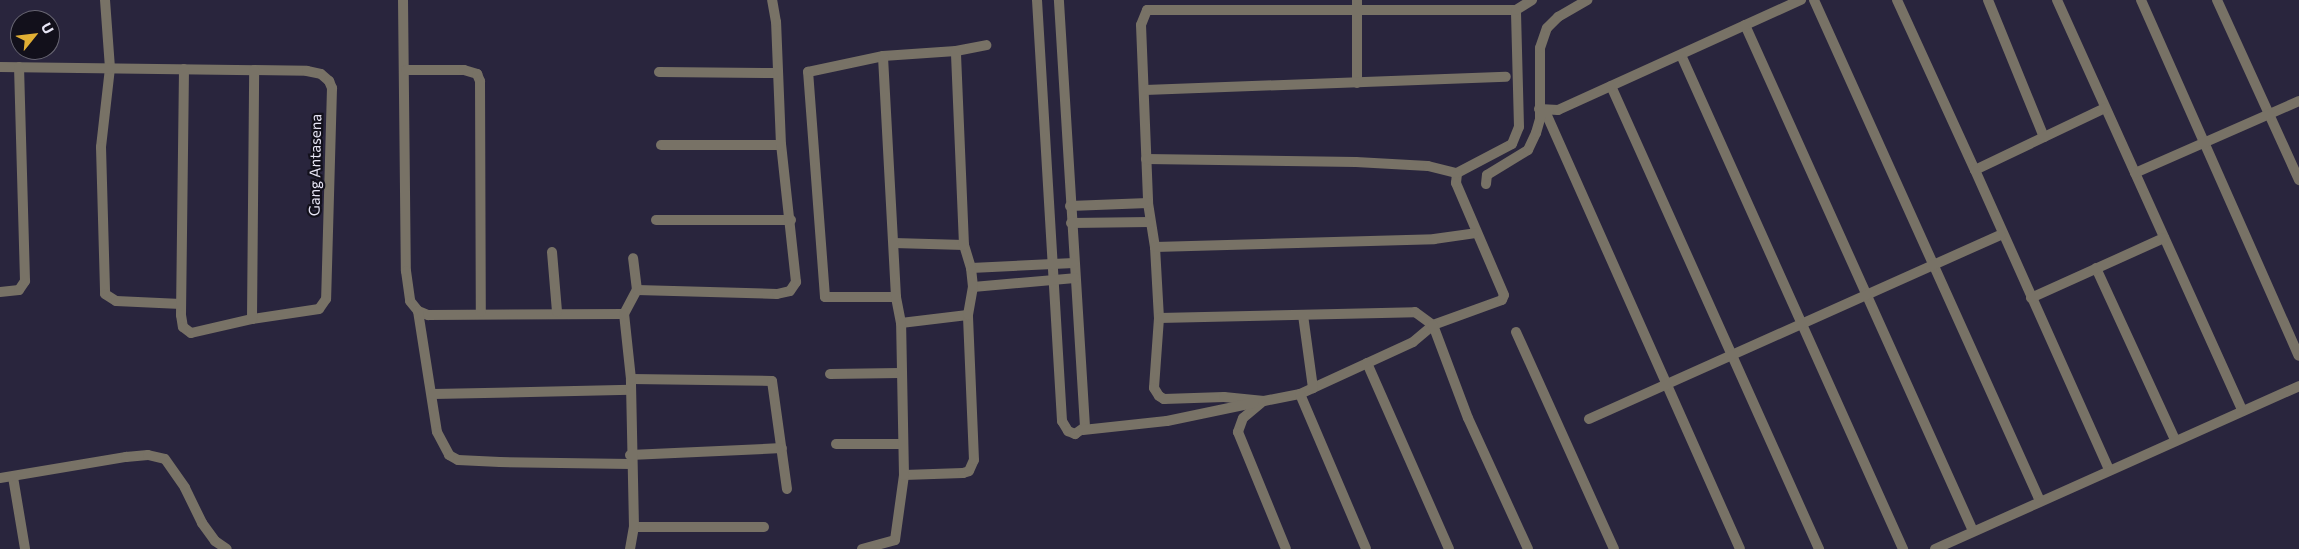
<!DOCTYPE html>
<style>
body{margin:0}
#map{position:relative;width:2299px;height:549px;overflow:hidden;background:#29253d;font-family:Commissioner,sans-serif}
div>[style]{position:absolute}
.street>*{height:10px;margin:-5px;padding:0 5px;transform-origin:5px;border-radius:5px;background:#787266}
span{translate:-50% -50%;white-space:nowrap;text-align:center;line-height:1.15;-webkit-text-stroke:4.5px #12101b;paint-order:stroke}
.street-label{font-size:15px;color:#e7e5f5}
.north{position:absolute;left:10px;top:10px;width:50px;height:50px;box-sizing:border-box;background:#12101b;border:1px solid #676572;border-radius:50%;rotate:61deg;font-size:14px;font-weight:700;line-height:20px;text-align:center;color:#e7e5f5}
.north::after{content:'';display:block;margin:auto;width:18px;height:22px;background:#e1af34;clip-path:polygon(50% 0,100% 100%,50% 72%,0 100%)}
</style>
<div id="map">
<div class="street">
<i style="left:105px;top:0;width:68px;rotate:85.8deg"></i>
<i style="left:110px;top:68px;width:80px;rotate:96.5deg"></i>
<i style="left:101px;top:147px;width:147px;rotate:88.4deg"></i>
<i style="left:105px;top:294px;width:13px;rotate:32deg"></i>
<i style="left:116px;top:301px;width:65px;rotate:2.6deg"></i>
<i style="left:403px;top:0;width:271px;rotate:89.4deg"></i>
<i style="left:406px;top:271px;width:30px;rotate:82deg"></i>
<i style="left:410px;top:301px;width:13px;rotate:51deg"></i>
<i style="left:418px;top:311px;width:11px;rotate:22deg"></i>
<i style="left:428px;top:315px;width:196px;rotate:-0.3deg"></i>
<i style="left:1037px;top:0;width:422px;rotate:86.6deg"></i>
<i style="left:1062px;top:421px;width:12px;rotate:59deg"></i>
<i style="left:1068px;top:431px;width:8px;rotate:23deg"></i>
<i style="left:1075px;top:434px;width:12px;rotate:-35deg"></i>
<i style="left:1085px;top:427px;width:428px;rotate:-93.5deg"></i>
<i style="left:1357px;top:0;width:83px;rotate:90deg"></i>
<i style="left:1814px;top:0;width:550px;rotate:65.72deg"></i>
<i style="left:1897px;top:0;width:187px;rotate:65.4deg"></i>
<i style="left:1988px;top:0;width:148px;rotate:67.8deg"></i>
<i style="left:2057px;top:0;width:451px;rotate:65.7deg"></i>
<i style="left:2141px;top:0;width:389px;rotate:66.1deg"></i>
<i style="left:2217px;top:0;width:198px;rotate:65.5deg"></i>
<i style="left:1516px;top:10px;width:369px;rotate:180deg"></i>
<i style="left:1147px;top:10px;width:16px;rotate:112deg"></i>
<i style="left:1141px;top:25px;width:178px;rotate:87.7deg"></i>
<i style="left:1148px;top:203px;width:45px;rotate:81deg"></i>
<i style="left:1155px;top:247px;width:71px;rotate:86.8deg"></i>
<i style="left:1159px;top:318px;width:70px;rotate:94.1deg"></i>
<i style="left:1154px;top:388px;width:9px;rotate:58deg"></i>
<i style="left:1159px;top:396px;width:6px;rotate:31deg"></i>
<i style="left:1164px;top:399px;width:60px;rotate:-1.9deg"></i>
<i style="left:1224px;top:397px;width:40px;rotate:5.7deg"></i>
<i style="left:1264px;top:401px;width:37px;rotate:-11deg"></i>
<i style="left:1300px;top:394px;width:124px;rotate:-24.7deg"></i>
<i style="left:1413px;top:342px;width:26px;rotate:-40deg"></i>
<i style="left:1433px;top:325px;width:73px;rotate:-19.9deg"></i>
<i style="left:1502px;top:300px;width:5px;rotate:-68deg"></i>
<i style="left:1504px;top:295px;width:122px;rotate:-113.2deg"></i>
<i style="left:1456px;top:183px;width:10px;rotate:-84deg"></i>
<i style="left:1457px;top:173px;width:62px;rotate:-27.8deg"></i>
<i style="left:1512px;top:144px;width:18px;rotate:-68deg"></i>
<i style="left:1519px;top:127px;width:117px;rotate:-91.5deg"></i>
<i style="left:1516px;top:10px;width:19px;rotate:-32deg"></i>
<i style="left:1745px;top:25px;width:555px;rotate:65.74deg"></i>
<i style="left:1681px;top:55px;width:542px;rotate:65.8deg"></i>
<i style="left:0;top:67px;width:307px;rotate:0.7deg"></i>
<i style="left:307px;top:71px;width:14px;rotate:12deg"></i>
<i style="left:321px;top:74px;width:11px;rotate:41deg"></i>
<i style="left:329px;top:81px;width:8px;rotate:67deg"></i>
<i style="left:332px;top:88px;width:211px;rotate:91.6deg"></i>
<i style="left:326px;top:299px;width:12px;rotate:125deg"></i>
<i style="left:319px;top:309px;width:68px;rotate:171.5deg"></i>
<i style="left:184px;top:69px;width:246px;rotate:90.7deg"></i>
<i style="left:181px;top:315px;width:12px;rotate:81deg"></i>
<i style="left:183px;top:327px;width:10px;rotate:37deg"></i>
<i style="left:191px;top:333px;width:63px;rotate:-12.9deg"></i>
<i style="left:252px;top:319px;width:249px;rotate:-89.5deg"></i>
<i style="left:406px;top:70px;width:58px"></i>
<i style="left:464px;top:70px;width:14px;rotate:17deg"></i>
<i style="left:477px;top:74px;width:8px;rotate:67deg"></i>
<i style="left:480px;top:81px;width:231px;rotate:89.8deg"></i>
<i style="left:659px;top:72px;width:117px;rotate:0.5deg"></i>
<i style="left:1611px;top:86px;width:508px;rotate:65.81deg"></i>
<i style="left:1145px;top:90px;width:361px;rotate:-2.1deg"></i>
<i style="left:2105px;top:108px;width:144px;rotate:154.5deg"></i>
<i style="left:1975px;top:170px;width:329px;rotate:65.9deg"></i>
<i style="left:1539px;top:109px;width:19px;rotate:3deg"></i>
<i style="left:1558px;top:110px;width:267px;rotate:-24.4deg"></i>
<i style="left:1545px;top:111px;width:479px;rotate:66deg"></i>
<i style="left:661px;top:145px;width:120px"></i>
<i style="left:1146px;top:159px;width:210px;rotate:0.8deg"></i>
<i style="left:1356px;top:162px;width:72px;rotate:3.2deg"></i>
<i style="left:1428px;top:166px;width:30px;rotate:14deg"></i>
<i style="left:2135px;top:173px;width:179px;rotate:-23.7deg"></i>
<i style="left:1486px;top:184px;width:9px;rotate:-84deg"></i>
<i style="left:1487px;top:175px;width:48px;rotate:-31.4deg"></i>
<i style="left:1528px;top:150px;width:19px;rotate:-65deg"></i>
<i style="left:1536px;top:133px;width:15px;rotate:-74deg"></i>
<i style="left:1540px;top:119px;width:71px;rotate:-90deg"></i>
<i style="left:1540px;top:48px;width:21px;rotate:-71deg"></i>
<i style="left:1547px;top:28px;width:16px;rotate:-45deg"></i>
<i style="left:1558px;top:17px;width:34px;rotate:-30deg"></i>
<i style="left:1070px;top:206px;width:78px;rotate:-2.2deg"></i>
<i style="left:656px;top:220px;width:135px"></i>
<i style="left:1071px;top:223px;width:79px;rotate:-0.7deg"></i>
<i style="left:894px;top:243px;width:70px;rotate:1.6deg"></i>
<i style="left:1155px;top:247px;width:279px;rotate:-1.6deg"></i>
<i style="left:1434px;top:239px;width:42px;rotate:-8.1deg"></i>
<i style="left:552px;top:252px;width:60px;rotate:85.2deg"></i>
<i style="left:971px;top:268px;width:103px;rotate:-2.8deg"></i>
<i style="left:2096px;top:268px;width:189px;rotate:65.3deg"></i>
<i style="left:973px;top:287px;width:102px;rotate:-5deg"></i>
<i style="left:637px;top:290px;width:140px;rotate:1.6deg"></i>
<i style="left:777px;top:294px;width:13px;rotate:-13deg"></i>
<i style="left:790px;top:291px;width:11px;rotate:-56deg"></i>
<i style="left:796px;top:282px;width:138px;rotate:-96.2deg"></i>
<i style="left:781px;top:145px;width:123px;rotate:-92.3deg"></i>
<i style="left:776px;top:22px;width:22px;rotate:-100deg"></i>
<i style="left:0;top:292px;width:19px;rotate:-6deg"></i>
<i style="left:19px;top:290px;width:11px;rotate:-56deg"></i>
<i style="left:25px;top:281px;width:214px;rotate:-91.6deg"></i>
<i style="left:896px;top:297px;width:71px;rotate:180deg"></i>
<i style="left:825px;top:297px;width:226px;rotate:-94.3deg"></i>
<i style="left:808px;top:72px;width:77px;rotate:-12deg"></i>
<i style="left:883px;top:56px;width:73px;rotate:-3.9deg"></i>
<i style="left:956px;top:51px;width:31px;rotate:-11deg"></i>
<i style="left:2031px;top:298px;width:146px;rotate:-24.3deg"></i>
<i style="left:418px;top:311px;width:122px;rotate:81.1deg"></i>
<i style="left:437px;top:432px;width:26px;rotate:62deg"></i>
<i style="left:449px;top:455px;width:10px;rotate:29deg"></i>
<i style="left:458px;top:460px;width:42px;rotate:2.7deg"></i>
<i style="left:500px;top:462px;width:131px;rotate:0.9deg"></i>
<i style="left:1303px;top:315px;width:74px;rotate:82.2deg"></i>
<i style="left:1159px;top:318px;width:256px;rotate:-1.3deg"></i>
<i style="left:1415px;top:312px;width:22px;rotate:36deg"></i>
<i style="left:1433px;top:325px;width:99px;rotate:69.4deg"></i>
<i style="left:1468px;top:418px;width:144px;rotate:65.4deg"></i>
<i style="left:901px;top:323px;width:67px;rotate:-6.8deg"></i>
<i style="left:1516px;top:332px;width:238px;rotate:65.7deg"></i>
<i style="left:1367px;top:363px;width:203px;rotate:66.2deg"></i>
<i style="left:830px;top:374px;width:70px;rotate:-0.8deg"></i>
<i style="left:631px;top:379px;width:141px;rotate:0.8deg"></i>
<i style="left:772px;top:381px;width:109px;rotate:82.1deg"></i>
<i style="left:433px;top:394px;width:198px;rotate:-1.2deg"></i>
<i style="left:1300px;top:394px;width:168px;rotate:66.9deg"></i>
<i style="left:1261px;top:403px;width:23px;rotate:140deg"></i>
<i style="left:1243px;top:418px;width:15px;rotate:110deg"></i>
<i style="left:1238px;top:432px;width:126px;rotate:67.7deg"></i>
<i style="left:1589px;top:419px;width:451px;rotate:-24.1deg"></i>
<i style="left:1083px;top:430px;width:84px;rotate:-6.1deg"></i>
<i style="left:1167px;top:421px;width:88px;rotate:-11.8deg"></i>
<i style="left:836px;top:444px;width:65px"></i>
<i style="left:630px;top:455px;width:152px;rotate:-2.6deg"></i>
<i style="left:904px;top:475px;width:59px;rotate:-1.9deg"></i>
<i style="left:963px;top:473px;width:6px;rotate:-18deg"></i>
<i style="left:969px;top:471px;width:12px;rotate:-66deg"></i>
<i style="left:974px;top:460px;width:145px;rotate:-92.4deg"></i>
<i style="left:968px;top:315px;width:28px;rotate:-80deg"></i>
<i style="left:973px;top:287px;width:19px;rotate:-96deg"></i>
<i style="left:971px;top:268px;width:24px;rotate:-107deg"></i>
<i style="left:964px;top:245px;width:194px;rotate:-92.4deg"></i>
<i style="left:13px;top:477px;width:73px;rotate:80.5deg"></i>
<i style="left:0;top:478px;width:128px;rotate:-9.5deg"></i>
<i style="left:126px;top:457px;width:22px;rotate:-5deg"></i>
<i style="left:148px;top:455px;width:17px;rotate:13deg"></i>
<i style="left:165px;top:459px;width:35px;rotate:55deg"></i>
<i style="left:185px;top:488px;width:39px;rotate:64deg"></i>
<i style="left:202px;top:523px;width:22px;rotate:54deg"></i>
<i style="left:215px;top:541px;width:14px;rotate:34deg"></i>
<i style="left:634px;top:527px;width:130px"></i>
<i style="left:630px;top:549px;width:22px;rotate:-80deg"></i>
<i style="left:634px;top:527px;width:148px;rotate:-91.2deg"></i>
<i style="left:631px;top:379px;width:65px;rotate:-96.1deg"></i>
<i style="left:624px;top:314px;width:27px;rotate:-62deg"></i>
<i style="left:637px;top:290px;width:32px;rotate:-97deg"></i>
<i style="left:862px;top:549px;width:34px;rotate:-15deg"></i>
<i style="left:895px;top:540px;width:66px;rotate:-82.1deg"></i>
<i style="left:904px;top:475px;width:152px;rotate:-91.1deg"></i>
<i style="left:901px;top:323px;width:26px;rotate:-101deg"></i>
<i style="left:896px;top:297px;width:241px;rotate:-93.1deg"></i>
<i style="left:1935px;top:549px;width:399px;rotate:-24.1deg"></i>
</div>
<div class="street-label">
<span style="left:315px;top:165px;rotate:-89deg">Gang Antasena</span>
</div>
<div class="north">U</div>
</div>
